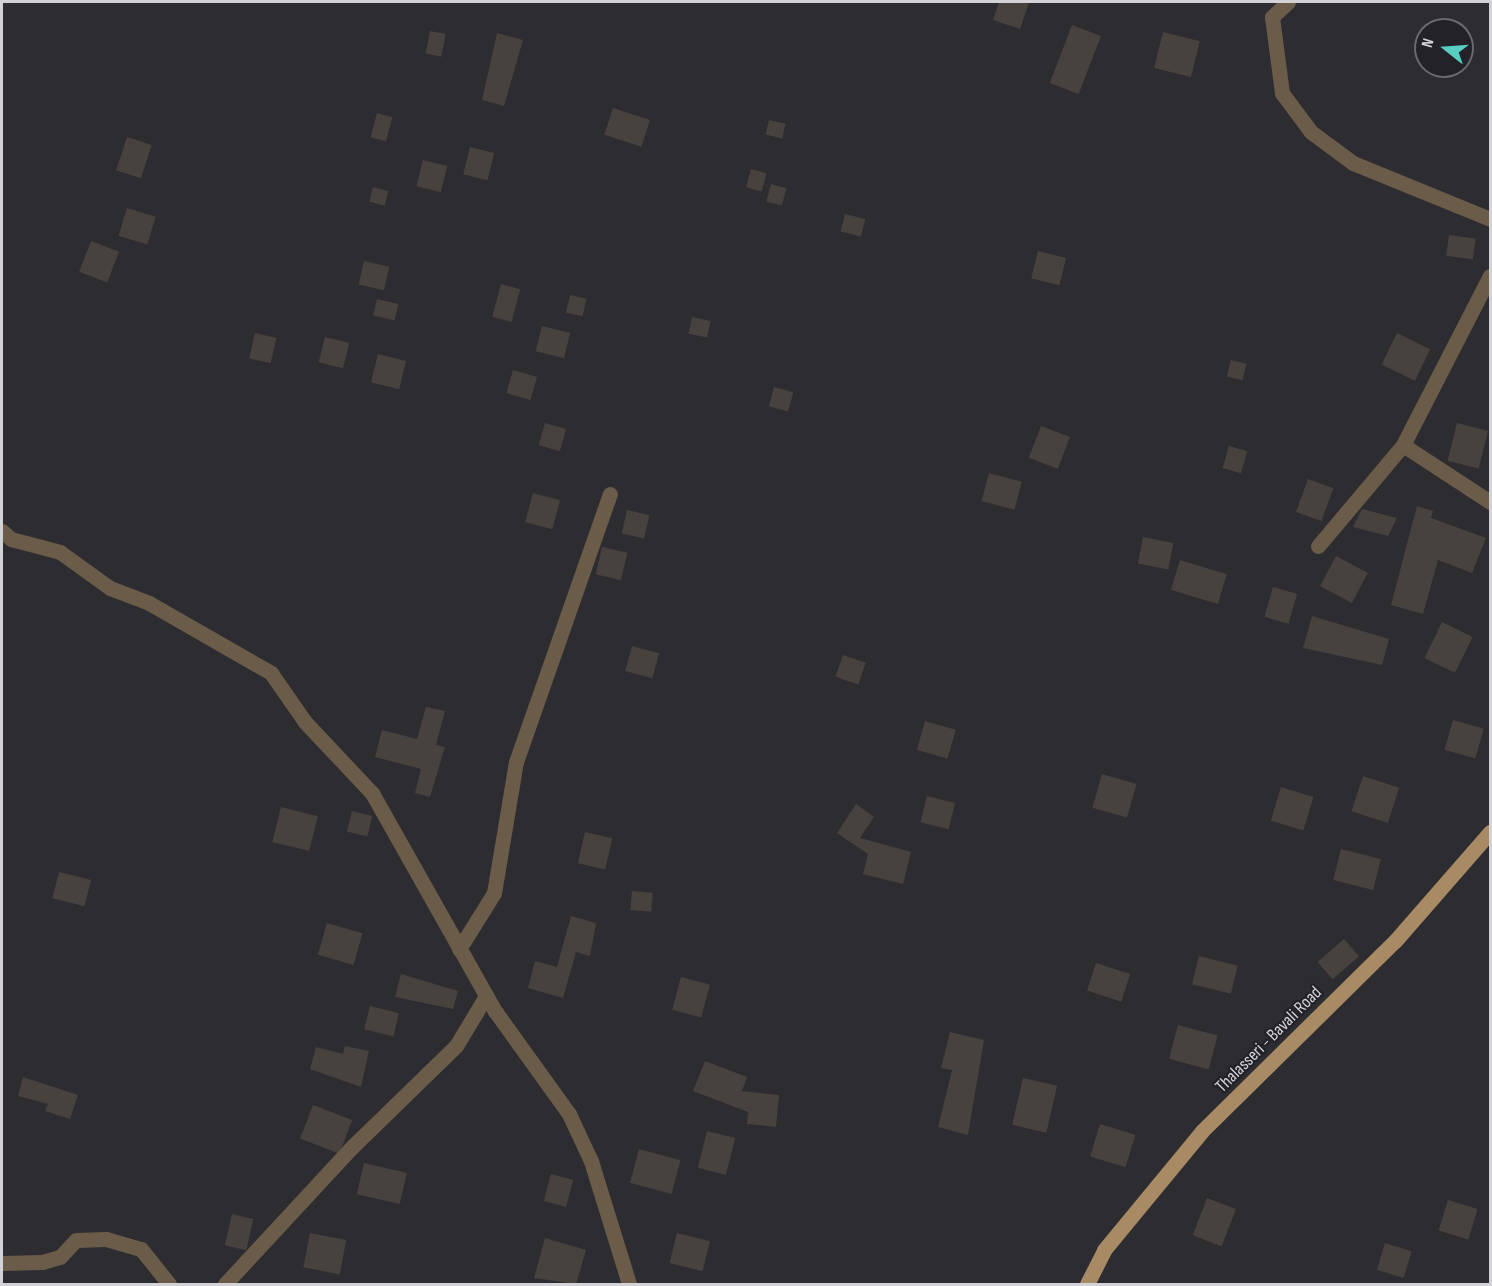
<!DOCTYPE html>
<style>
body{margin:0}
#map{position:relative;width:1492px;height:1286px;overflow:hidden;background:#2c2c31;font-family:"Sofia Sans Condensed",sans-serif}
div>[style]{position:absolute}
.building>*{inset:0;background:#48423f;transform-origin:0 0}
.minor>*{height:15px;margin:-7.5px;padding:0 7.5px;transform-origin:7.5px;border-radius:7.5px;background:#6b5c4a}
.major>*{height:15px;margin:-7.5px;padding:0 7.5px;transform-origin:7.5px;border-radius:7.5px;background:#a88a64}
span{translate:-50% -50%;white-space:nowrap;text-align:center;line-height:1.15;-webkit-text-stroke:4.5px #222228;paint-order:stroke}
.street-label{font-size:18px;color:#d3d3d7}
.frame{position:absolute;inset:0;border:3px solid #d3d3d7;pointer-events:none}
.north{position:absolute;left:1414px;top:18px;width:60px;height:60px;box-sizing:border-box;background:#222228;border:2px solid #69696e;border-radius:50%;rotate:287deg;font-size:16px;font-weight:700;line-height:24px;text-align:center;color:#d3d3d7}
.north::after{content:'';display:block;margin:auto;width:21px;height:27px;background:#57cec1;clip-path:polygon(50% 0,100% 100%,50% 72%,0 100%)}
</style>
<div id="map">
<div class="building">
<i style="clip-path:polygon(999px 2px,1029px 2px,1020px 29px,993px 20px)"></i>
<i style="left:1072px;top:25px;width:31px;height:62px;rotate:21deg"></i>
<i style="left:430px;top:31px;width:16px;height:23px;rotate:11deg"></i>
<i style="left:1163px;top:32px;width:38px;height:37px;rotate:14deg"></i>
<i style="clip-path:polygon(497px 33px,523px 40px,504px 106px,482px 100px)"></i>
<i style="left:613px;top:108px;width:39px;height:28px;rotate:18deg"></i>
<i style="left:377px;top:113px;width:16px;height:25px;rotate:15deg"></i>
<i style="left:769px;top:120px;width:17px;height:15px;rotate:13deg"></i>
<i style="left:127px;top:137px;width:26px;height:35px;rotate:18deg"></i>
<i style="left:470px;top:147px;width:25px;height:28px;rotate:14deg"></i>
<i style="left:423px;top:160px;width:25px;height:27px;rotate:14deg"></i>
<i style="left:751px;top:169px;width:16px;height:19px;rotate:15deg"></i>
<i style="left:771px;top:184px;width:16px;height:18px;rotate:15deg"></i>
<i style="left:373px;top:187px;width:16px;height:15px;rotate:15deg"></i>
<i style="left:127px;top:208px;width:30px;height:29px;rotate:17deg"></i>
<i style="left:845px;top:214px;width:21px;height:18px;rotate:14deg"></i>
<i style="left:1449px;top:235px;width:27px;height:21px;rotate:8deg"></i>
<i style="left:91px;top:241px;width:30px;height:33px;rotate:21deg"></i>
<i style="left:1038px;top:251px;width:29px;height:28px;rotate:14deg"></i>
<i style="left:364px;top:261px;width:26px;height:24px;rotate:13deg"></i>
<i style="left:501px;top:284px;width:20px;height:34px;rotate:15deg"></i>
<i style="left:570px;top:295px;width:17px;height:18px;rotate:13deg"></i>
<i style="left:377px;top:299px;width:22px;height:17px;rotate:13deg"></i>
<i style="left:692px;top:317px;width:19px;height:17px;rotate:12deg"></i>
<i style="left:542px;top:326px;width:29px;height:26px;rotate:14deg"></i>
<i style="left:255px;top:333px;width:22px;height:26px;rotate:13deg"></i>
<i style="left:1397px;top:333px;width:37px;height:35px;rotate:26deg"></i>
<i style="left:325px;top:337px;width:25px;height:26px;rotate:14deg"></i>
<i style="left:378px;top:354px;width:29px;height:29px;rotate:14deg"></i>
<i style="left:1231px;top:360px;width:16px;height:17px;rotate:14deg"></i>
<i style="left:513px;top:370px;width:25px;height:24px;rotate:16deg"></i>
<i style="left:774px;top:387px;width:20px;height:20px;rotate:15deg"></i>
<i style="left:545px;top:423px;width:22px;height:23px;rotate:16deg"></i>
<i style="left:1457px;top:423px;width:32px;height:39px;rotate:14deg"></i>
<i style="left:1041px;top:426px;width:31px;height:34px;rotate:21deg"></i>
<i style="left:1229px;top:446px;width:19px;height:23px;rotate:16deg"></i>
<i style="left:989px;top:473px;width:34px;height:29px;rotate:15deg"></i>
<i style="left:1308px;top:479px;width:27px;height:35px;rotate:20deg"></i>
<i style="left:533px;top:493px;width:28px;height:30px;rotate:15deg"></i>
<i style="clip-path:polygon(1417px 506px,1433px 511px,1431px 518px,1486px 538px,1472px 573px,1438px 560px,1423px 614px,1391px 605px)"></i>
<i style="clip-path:polygon(1362px 509px,1397px 518px,1388px 536px,1353px 527px)"></i>
<i style="left:627px;top:510px;width:23px;height:24px;rotate:13deg"></i>
<i style="left:1143px;top:537px;width:31px;height:27px;rotate:11deg"></i>
<i style="left:602px;top:547px;width:26px;height:28px;rotate:13deg"></i>
<i style="left:1336px;top:556px;width:36px;height:34px;rotate:28deg"></i>
<i style="left:1180px;top:560px;width:49px;height:31px;rotate:17deg"></i>
<i style="left:1273px;top:587px;width:25px;height:31px;rotate:16deg"></i>
<i style="clip-path:polygon(1312px 616px,1389px 639px,1382px 665px,1303px 648px)"></i>
<i style="left:1442px;top:622px;width:34px;height:40px;rotate:26deg"></i>
<i style="left:632px;top:646px;width:28px;height:26px;rotate:15deg"></i>
<i style="left:843px;top:655px;width:24px;height:23px;rotate:19deg"></i>
<i style="clip-path:polygon(426px 707px,445px 711px,436px 745px,445px 747px,430px 797px,415px 793px,421px 769px,375px 757px,382px 730px,417px 739px)"></i>
<i style="left:1453px;top:720px;width:32px;height:31px;rotate:16deg"></i>
<i style="left:925px;top:721px;width:32px;height:30px;rotate:16deg"></i>
<i style="left:1102px;top:774px;width:36px;height:35px;rotate:16deg"></i>
<i style="left:1363px;top:776px;width:38px;height:37px;rotate:18deg"></i>
<i style="left:1281px;top:787px;width:34px;height:35px;rotate:17deg"></i>
<i style="left:927px;top:796px;width:29px;height:27px;rotate:14deg"></i>
<i style="clip-path:polygon(856px 804px,874px 817px,860px 838px,911px 852px,903px 884px,863px 874px,868px 854px,837px 833px)"></i>
<i style="left:281px;top:807px;width:38px;height:36px;rotate:14deg"></i>
<i style="left:352px;top:811px;width:21px;height:21px;rotate:14deg"></i>
<i style="left:585px;top:832px;width:28px;height:32px;rotate:13deg"></i>
<i style="left:1341px;top:849px;width:41px;height:32px;rotate:14deg"></i>
<i style="left:59px;top:872px;width:33px;height:27px;rotate:14deg"></i>
<i style="left:632px;top:891px;width:21px;height:19px;rotate:5deg"></i>
<i style="clip-path:polygon(571px 916px,596px 923px,590px 956px,576px 952px,563px 998px,528px 988px,535px 961px,557px 967px)"></i>
<i style="left:327px;top:923px;width:37px;height:33px;rotate:16deg"></i>
<i style="left:1344px;top:939px;width:23px;height:35px;rotate:49deg"></i>
<i style="left:1199px;top:956px;width:40px;height:29px;rotate:14deg"></i>
<i style="left:1096px;top:963px;width:36px;height:29px;rotate:18deg"></i>
<i style="clip-path:polygon(401px 974px,458px 991px,453px 1009px,395px 997px)"></i>
<i style="left:681px;top:977px;width:30px;height:34px;rotate:15deg"></i>
<i style="left:370px;top:1006px;width:30px;height:24px;rotate:14deg"></i>
<i style="left:1178px;top:1025px;width:41px;height:35px;rotate:15deg"></i>
<i style="clip-path:polygon(950px 1032px,984px 1040px,968px 1135px,938px 1127px,952px 1070px,941px 1068px)"></i>
<i style="clip-path:polygon(345px 1046px,369px 1051px,361px 1087px,310px 1069px,316px 1047px,343px 1054px)"></i>
<i style="clip-path:polygon(705px 1061px,747px 1077px,742px 1091px,779px 1095px,776px 1127px,747px 1124px,748px 1112px,693px 1091px)"></i>
<i style="clip-path:polygon(23px 1077px,78px 1095px,70px 1119px,45px 1111px,48px 1104px,18px 1096px)"></i>
<i style="left:1023px;top:1078px;width:35px;height:48px;rotate:13deg"></i>
<i style="left:313px;top:1105px;width:42px;height:36px;rotate:21deg"></i>
<i style="left:1100px;top:1124px;width:37px;height:34px;rotate:17deg"></i>
<i style="left:707px;top:1131px;width:29px;height:38px;rotate:14deg"></i>
<i style="left:639px;top:1149px;width:43px;height:35px;rotate:15deg"></i>
<i style="left:364px;top:1163px;width:44px;height:32px;rotate:13deg"></i>
<i style="left:551px;top:1174px;width:23px;height:28px;rotate:15deg"></i>
<i style="left:1207px;top:1198px;width:31px;height:40px;rotate:21deg"></i>
<i style="left:1448px;top:1200px;width:31px;height:32px;rotate:17deg"></i>
<i style="left:232px;top:1214px;width:22px;height:32px;rotate:13deg"></i>
<i style="left:310px;top:1233px;width:37px;height:35px;rotate:11deg"></i>
<i style="left:677px;top:1233px;width:34px;height:31px;rotate:14deg"></i>
<i style="clip-path:polygon(545px 1238px,586px 1250px,576px 1284px,534px 1278px)"></i>
<i style="left:1385px;top:1243px;width:28px;height:28px;rotate:17deg"></i>
</div>
<div class="minor">
<i style="left:1288px;top:2px;width:22px;rotate:137deg"></i>
<i style="left:1272px;top:17px;width:77px;rotate:82.5deg"></i>
<i style="left:1282px;top:93px;width:49px;rotate:53.4deg"></i>
<i style="left:1311px;top:132px;width:52px;rotate:36.4deg"></i>
<i style="left:1353px;top:163px;width:148px;rotate:22.2deg"></i>
<i style="left:1403px;top:445px;width:104px;rotate:33.2deg"></i>
<i style="left:2px;top:531px;width:12px;rotate:42deg"></i>
<i style="left:11px;top:539px;width:51px;rotate:14.9deg"></i>
<i style="left:60px;top:552px;width:62px;rotate:35.8deg"></i>
<i style="left:110px;top:588px;width:42px;rotate:21deg"></i>
<i style="left:149px;top:603px;width:141px;rotate:29.8deg"></i>
<i style="left:271px;top:673px;width:60px;rotate:55.2deg"></i>
<i style="left:305px;top:722px;width:98px;rotate:46.7deg"></i>
<i style="left:372px;top:793px;width:250px;rotate:60.6deg"></i>
<i style="left:495px;top:1011px;width:127px;rotate:54.3deg"></i>
<i style="left:569px;top:1114px;width:52px;rotate:64.9deg"></i>
<i style="left:591px;top:1161px;width:129px;rotate:72.8deg"></i>
<i style="left:1318px;top:546px;width:132px;rotate:-49.9deg"></i>
<i style="left:1403px;top:445px;width:190px;rotate:-62.8deg"></i>
<i style="left:459px;top:949px;width:66px;rotate:-58deg"></i>
<i style="left:494px;top:893px;width:133px;rotate:-80.5deg"></i>
<i style="left:516px;top:762px;width:284px;rotate:-70.7deg"></i>
<i style="left:2px;top:1263px;width:40px;rotate:-1.4deg"></i>
<i style="left:42px;top:1262px;width:19px;rotate:-16deg"></i>
<i style="left:60px;top:1257px;width:23px;rotate:-47deg"></i>
<i style="left:76px;top:1240px;width:30px;rotate:-2deg"></i>
<i style="left:106px;top:1239px;width:36px;rotate:16deg"></i>
<i style="left:141px;top:1249px;width:45px;rotate:51.3deg"></i>
<i style="left:225px;top:1284px;width:187px;rotate:-47.2deg"></i>
<i style="left:352px;top:1147px;width:145px;rotate:-44.2deg"></i>
<i style="left:456px;top:1046px;width:58px;rotate:-59deg"></i>
</div>
<div class="major">
<i style="left:1087px;top:1284px;width:38px;rotate:-63deg"></i>
<i style="left:1104px;top:1250px;width:154px;rotate:-50.5deg"></i>
<i style="left:1202px;top:1131px;width:271px;rotate:-44.6deg"></i>
<i style="left:1395px;top:941px;width:145px;rotate:-48.9deg"></i>
</div>
<div class="street-label">
<span style="left:1269px;top:1040px;rotate:-45deg">Thalasseri - Bavali Road</span>
</div>
<div class="frame"></div>
<div class="north">N</div>
</div>
